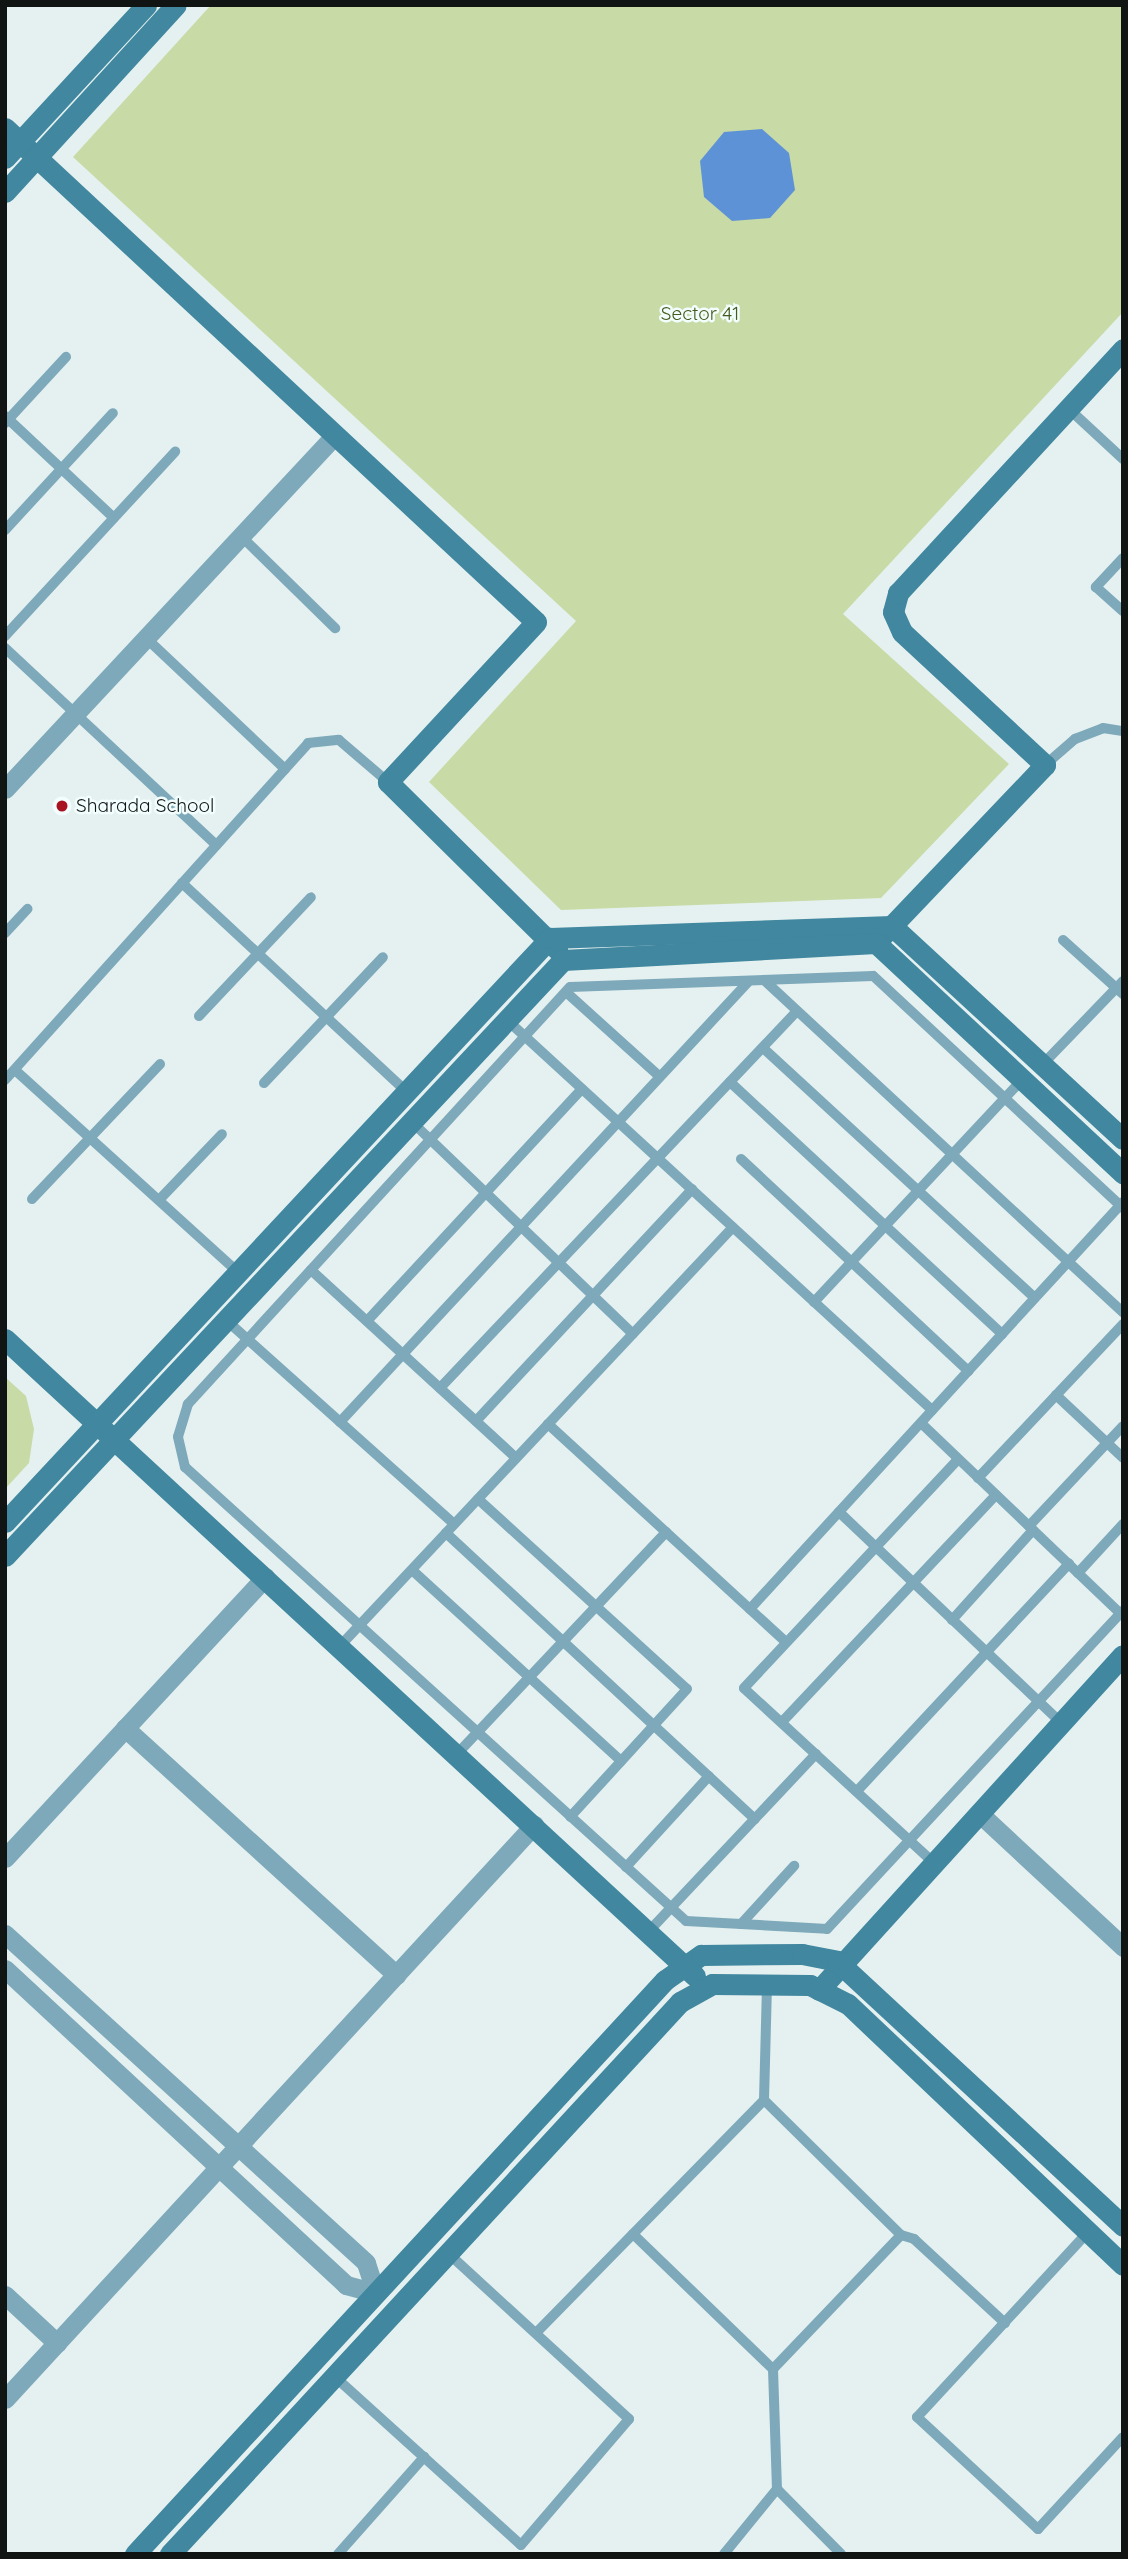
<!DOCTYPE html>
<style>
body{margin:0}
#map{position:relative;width:1128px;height:2559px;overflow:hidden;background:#e5f1f0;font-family:Quicksand,sans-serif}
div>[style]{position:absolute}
.green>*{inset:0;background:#c8daa6}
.water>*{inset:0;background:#5e92d6}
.lane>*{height:10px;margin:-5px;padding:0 5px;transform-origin:5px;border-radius:5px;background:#7ea9ba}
.street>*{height:19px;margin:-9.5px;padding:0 9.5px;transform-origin:9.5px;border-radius:9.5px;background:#7ea9ba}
.secondary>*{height:21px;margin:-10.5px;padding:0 10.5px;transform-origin:10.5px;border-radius:10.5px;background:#40879f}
.dots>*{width:19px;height:19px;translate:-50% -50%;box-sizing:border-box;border:4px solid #f2fefd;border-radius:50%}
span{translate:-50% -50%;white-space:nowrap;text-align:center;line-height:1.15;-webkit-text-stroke:5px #f2fefd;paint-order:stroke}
.park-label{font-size:19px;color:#47591c}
.poi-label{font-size:19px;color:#101413}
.left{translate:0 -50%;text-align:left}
.frame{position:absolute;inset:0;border:7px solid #101413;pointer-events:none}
</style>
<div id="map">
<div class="green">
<i style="clip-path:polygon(211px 5px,1123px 5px,1123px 312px,843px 614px,1009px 764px,881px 898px,561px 910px,429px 782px,576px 621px,73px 157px)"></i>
<i style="clip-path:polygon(5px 1377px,26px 1396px,34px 1429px,29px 1463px,5px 1489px)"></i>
</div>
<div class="water">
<i style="clip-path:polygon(762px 129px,789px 153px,795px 190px,770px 218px,732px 221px,704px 197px,700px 161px,724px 132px)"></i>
</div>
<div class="lane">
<i style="left:1069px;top:409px;width:74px;rotate:42.8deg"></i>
<i style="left:5px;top:416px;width:149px;rotate:43.1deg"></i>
<i style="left:5px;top:423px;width:90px;rotate:-47.3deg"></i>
<i style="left:5px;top:530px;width:159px;rotate:-47.3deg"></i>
<i style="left:241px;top:536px;width:132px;rotate:44.4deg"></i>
<i style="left:1123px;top:558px;width:40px;rotate:133deg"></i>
<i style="left:1096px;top:587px;width:36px;rotate:42deg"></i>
<i style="left:5px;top:636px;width:251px;rotate:-47.3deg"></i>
<i style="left:146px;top:638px;width:191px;rotate:43.3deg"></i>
<i style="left:5px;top:648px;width:289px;rotate:43deg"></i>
<i style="left:1045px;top:765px;width:40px;rotate:-41deg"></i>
<i style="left:1075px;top:739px;width:30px;rotate:-21deg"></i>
<i style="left:1103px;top:728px;width:20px;rotate:9deg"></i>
<i style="left:182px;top:883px;width:307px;rotate:42.9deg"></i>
<i style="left:5px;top:933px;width:33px;rotate:-47deg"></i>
<i style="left:1063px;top:940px;width:81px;rotate:42deg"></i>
<i style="left:764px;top:980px;width:490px;rotate:42.8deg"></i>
<i style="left:566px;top:992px;width:125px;rotate:42.1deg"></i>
<i style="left:199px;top:1016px;width:163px;rotate:-46.7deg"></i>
<i style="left:507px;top:1020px;width:577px;rotate:42.54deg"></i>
<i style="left:763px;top:1048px;width:369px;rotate:42.6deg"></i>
<i style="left:1042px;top:1065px;width:117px;rotate:-46deg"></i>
<i style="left:15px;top:1070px;width:301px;rotate:42.2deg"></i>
<i style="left:5px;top:1080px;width:453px;rotate:-48deg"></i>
<i style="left:308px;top:743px;width:31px;rotate:-6deg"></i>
<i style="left:339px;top:740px;width:65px;rotate:40.6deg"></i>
<i style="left:730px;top:1082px;width:371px;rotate:42.8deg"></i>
<i style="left:264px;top:1083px;width:173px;rotate:-46.6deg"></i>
<i style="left:412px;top:1122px;width:306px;rotate:43.8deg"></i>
<i style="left:741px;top:1159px;width:311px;rotate:43deg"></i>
<i style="left:32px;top:1199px;width:186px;rotate:-46.5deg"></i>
<i style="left:159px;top:1200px;width:91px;rotate:-46.3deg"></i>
<i style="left:1123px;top:1208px;width:341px;rotate:-137.1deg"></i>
<i style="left:873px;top:976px;width:303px;rotate:177.9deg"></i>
<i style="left:570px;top:987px;width:566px;rotate:132.49deg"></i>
<i style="left:188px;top:1404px;width:34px;rotate:107deg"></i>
<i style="left:178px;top:1437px;width:31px;rotate:77deg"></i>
<i style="left:185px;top:1467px;width:676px;rotate:42.18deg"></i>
<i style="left:686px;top:1921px;width:141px;rotate:3.2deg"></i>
<i style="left:827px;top:1929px;width:434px;rotate:-47.1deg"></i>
<i style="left:311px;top:1270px;width:278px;rotate:42.5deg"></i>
<i style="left:814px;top:1302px;width:304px;rotate:-46.9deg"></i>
<i style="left:226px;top:1320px;width:306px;rotate:41.8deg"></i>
<i style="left:367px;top:1321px;width:316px;rotate:-47.2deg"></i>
<i style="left:440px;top:1388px;width:519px;rotate:-46.56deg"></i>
<i style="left:1056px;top:1395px;width:92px;rotate:43.2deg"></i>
<i style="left:476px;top:1421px;width:317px;rotate:-47deg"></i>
<i style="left:340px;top:1422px;width:601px;rotate:-47.16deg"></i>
<i style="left:921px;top:1423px;width:279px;rotate:43.7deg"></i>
<i style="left:548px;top:1424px;width:323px;rotate:42.5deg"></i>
<i style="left:978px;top:1478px;width:212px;rotate:-46.7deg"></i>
<i style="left:478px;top:1499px;width:282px;rotate:42.3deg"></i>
<i style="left:687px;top:1689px;width:173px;rotate:132.4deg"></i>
<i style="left:839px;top:1512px;width:306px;rotate:43.5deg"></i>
<i style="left:1029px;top:1526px;width:137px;rotate:-46.8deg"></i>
<i style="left:446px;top:1533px;width:421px;rotate:42.8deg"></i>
<i style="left:412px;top:1570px;width:283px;rotate:42.4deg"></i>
<i style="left:1078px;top:1573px;width:67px;rotate:-47.4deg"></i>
<i style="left:750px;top:1609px;width:552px;rotate:-47.5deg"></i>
<i style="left:952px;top:1620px;width:121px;rotate:-48deg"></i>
<i style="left:340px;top:1646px;width:574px;rotate:-46.83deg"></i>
<i style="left:782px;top:1722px;width:312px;rotate:-46.7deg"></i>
<i style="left:457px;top:1754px;width:305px;rotate:-46.7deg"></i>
<i style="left:857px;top:1791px;width:311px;rotate:-47deg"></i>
<i style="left:934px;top:1863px;width:258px;rotate:-137.4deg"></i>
<i style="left:744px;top:1688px;width:313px;rotate:-46.9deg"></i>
<i style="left:626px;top:1867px;width:123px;rotate:-47.6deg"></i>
<i style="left:741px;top:1924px;width:79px;rotate:-47.6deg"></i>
<i style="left:650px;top:1930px;width:242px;rotate:-46.7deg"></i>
<i style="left:764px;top:2100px;width:117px;rotate:-88.5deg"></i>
<i style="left:1088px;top:2232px;width:252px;rotate:132.7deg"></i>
<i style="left:917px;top:2417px;width:165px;rotate:42.8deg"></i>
<i style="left:1038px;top:2529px;width:125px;rotate:-47.3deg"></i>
<i style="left:633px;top:2234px;width:194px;rotate:44deg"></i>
<i style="left:773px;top:2369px;width:185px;rotate:-46.3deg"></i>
<i style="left:536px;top:2333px;width:326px;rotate:-45.6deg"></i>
<i style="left:764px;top:2100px;width:192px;rotate:44.6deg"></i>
<i style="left:901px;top:2235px;width:14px;rotate:17deg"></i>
<i style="left:914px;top:2239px;width:124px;rotate:42.7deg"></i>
<i style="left:773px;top:2369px;width:120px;rotate:88.1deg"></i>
<i style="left:334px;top:2376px;width:252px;rotate:42.1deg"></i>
<i style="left:521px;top:2545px;width:166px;rotate:-49.4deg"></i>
<i style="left:629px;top:2419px;width:246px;rotate:-137.5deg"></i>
<i style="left:338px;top:2554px;width:130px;rotate:-48.4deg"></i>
<i style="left:724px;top:2554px;width:84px;rotate:-50.8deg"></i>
<i style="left:777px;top:2489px;width:91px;rotate:45.4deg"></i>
</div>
<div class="street">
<i style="left:5px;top:789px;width:484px;rotate:-47deg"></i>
<i style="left:125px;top:1728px;width:367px;rotate:42.3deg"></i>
<i style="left:979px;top:1813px;width:197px;rotate:42.9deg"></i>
<i style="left:5px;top:1858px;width:383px;rotate:-47.2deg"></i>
<i style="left:5px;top:1934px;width:488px;rotate:42.3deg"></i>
<i style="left:366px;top:2263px;width:32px;rotate:72deg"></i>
<i style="left:5px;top:1969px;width:465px;rotate:42.8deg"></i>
<i style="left:346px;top:2285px;width:31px;rotate:15deg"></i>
<i style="left:5px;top:2295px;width:71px;rotate:42.7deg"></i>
<i style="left:5px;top:2399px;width:781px;rotate:-47.34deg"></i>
</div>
<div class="secondary">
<i style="left:5px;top:128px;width:725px;rotate:42.93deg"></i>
<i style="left:536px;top:622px;width:218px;rotate:132.8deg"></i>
<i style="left:388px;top:782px;width:238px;rotate:44.7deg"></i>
<i style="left:5px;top:158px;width:208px;rotate:-47.3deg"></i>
<i style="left:5px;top:192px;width:253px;rotate:-47.6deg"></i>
<i style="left:883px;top:935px;width:235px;rotate:-46.4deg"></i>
<i style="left:1045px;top:765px;width:195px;rotate:-137.1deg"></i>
<i style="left:902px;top:632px;width:22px;rotate:-114deg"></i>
<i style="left:893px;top:612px;width:20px;rotate:-75deg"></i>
<i style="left:898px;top:593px;width:332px;rotate:-47.3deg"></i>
<i style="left:5px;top:1339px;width:939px;rotate:42.71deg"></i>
<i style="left:5px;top:1522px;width:799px;rotate:-46.98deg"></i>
<i style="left:550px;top:938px;width:342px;rotate:-2deg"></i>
<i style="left:892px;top:926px;width:314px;rotate:42.7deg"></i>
<i style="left:5px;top:1556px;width:816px;rotate:-46.89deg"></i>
<i style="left:563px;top:960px;width:313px;rotate:-3.1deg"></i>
<i style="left:876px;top:943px;width:338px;rotate:43deg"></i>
<i style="left:819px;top:1990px;width:452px;rotate:-47.8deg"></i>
<i style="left:135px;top:2554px;width:781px;rotate:-47.28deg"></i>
<i style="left:665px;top:1980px;width:44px;rotate:-34.8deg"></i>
<i style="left:701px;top:1955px;width:101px;rotate:-0.6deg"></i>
<i style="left:802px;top:1954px;width:36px;rotate:11deg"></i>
<i style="left:837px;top:1961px;width:390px;rotate:42.8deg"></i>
<i style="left:170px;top:2554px;width:752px;rotate:-47.26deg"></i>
<i style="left:680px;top:2002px;width:37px;rotate:-29deg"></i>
<i style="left:712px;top:1984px;width:98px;rotate:0.6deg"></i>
<i style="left:810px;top:1985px;width:42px;rotate:26.6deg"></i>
<i style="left:848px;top:2004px;width:379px;rotate:43.5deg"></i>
</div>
<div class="dots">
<i style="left:62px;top:806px;background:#a91321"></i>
</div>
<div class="park-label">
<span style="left:700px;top:314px">Sector 41</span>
</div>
<div class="poi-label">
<span class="left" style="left:76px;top:806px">Sharada School</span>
</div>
<div class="frame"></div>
</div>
